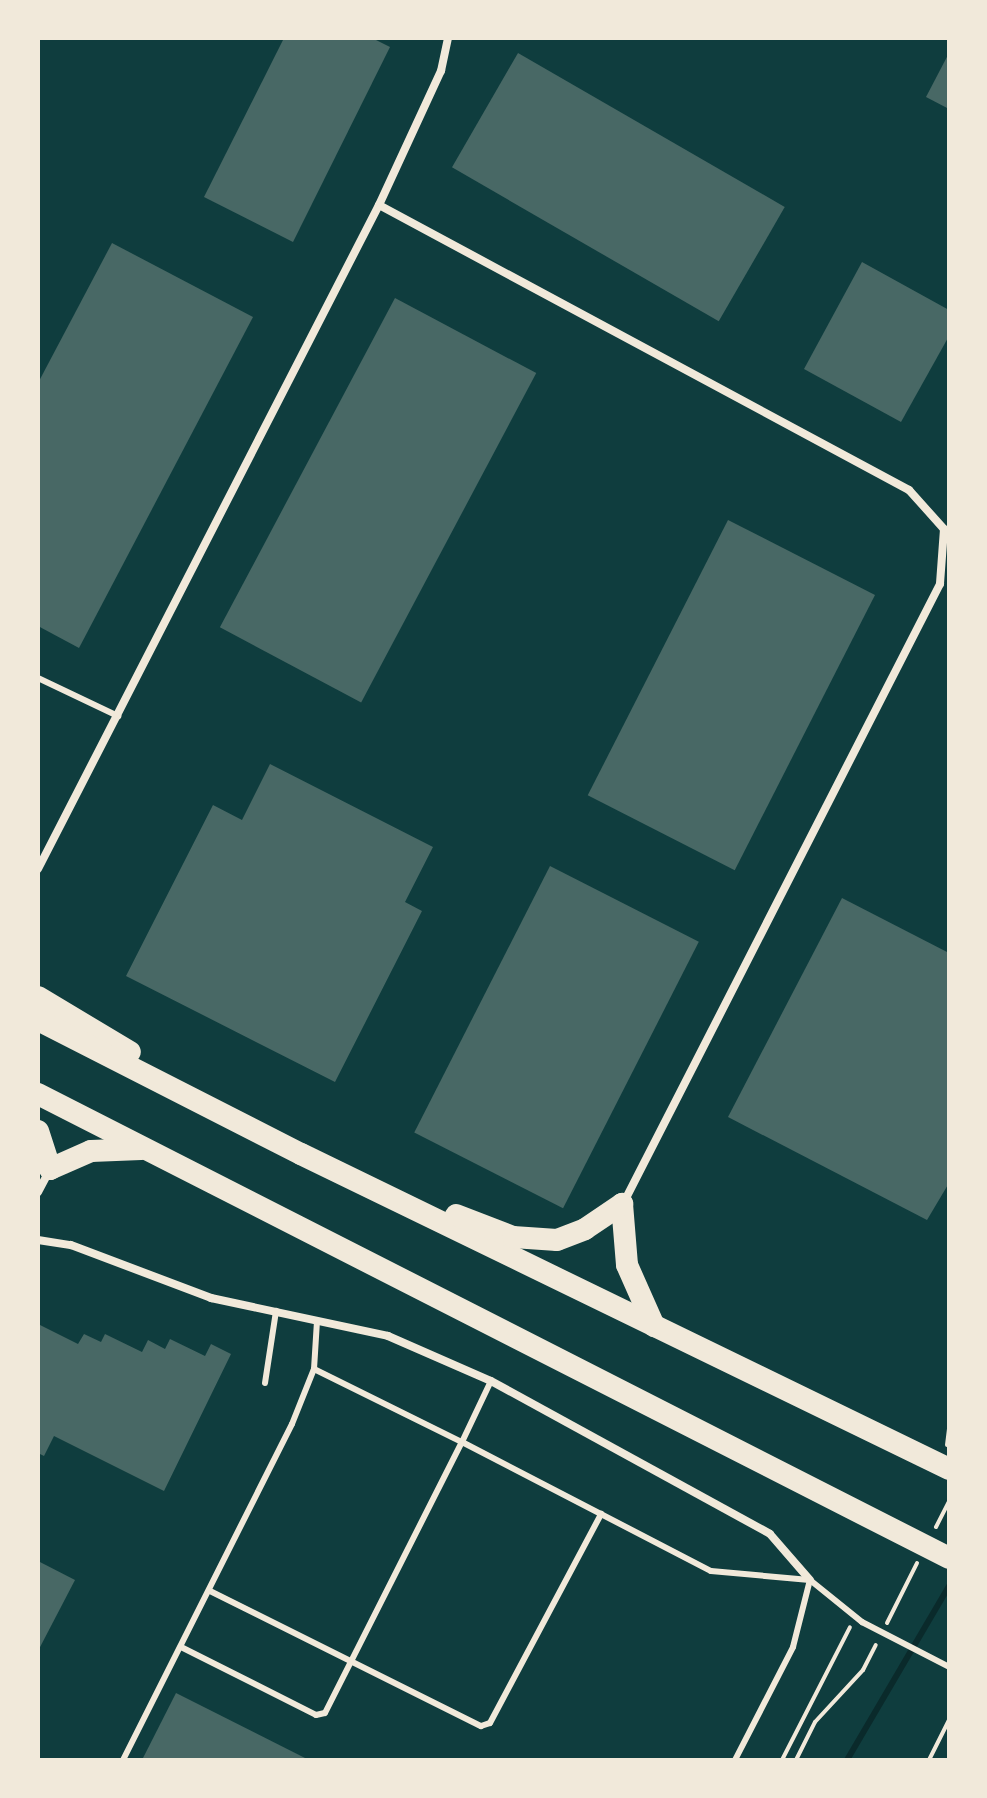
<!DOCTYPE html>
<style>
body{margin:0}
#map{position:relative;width:987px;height:1798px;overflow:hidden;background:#0f3d3e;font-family:"Archivo Narrow",sans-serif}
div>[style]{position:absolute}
.stream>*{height:6px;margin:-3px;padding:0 3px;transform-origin:3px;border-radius:3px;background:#0a2a2b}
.building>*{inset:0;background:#486865;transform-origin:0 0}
.path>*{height:4px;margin:-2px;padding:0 2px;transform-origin:2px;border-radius:2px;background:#f1e9da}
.service>*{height:6px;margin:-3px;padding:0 3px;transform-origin:3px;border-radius:3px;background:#f1e9da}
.minor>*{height:8px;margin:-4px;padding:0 4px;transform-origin:4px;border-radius:4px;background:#f1e9da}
.trunk>*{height:22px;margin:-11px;padding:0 11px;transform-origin:11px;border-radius:11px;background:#f1e9da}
span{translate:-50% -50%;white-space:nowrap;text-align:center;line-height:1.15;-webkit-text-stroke:8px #f1e9da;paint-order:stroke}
.frame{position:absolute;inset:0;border:40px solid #f1e9da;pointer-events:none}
</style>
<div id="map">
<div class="stream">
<i style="left:847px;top:1760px;width:202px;rotate:-59.6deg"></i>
</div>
<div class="building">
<i style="clip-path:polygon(284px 38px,372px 38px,390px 47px,293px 242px,204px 197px)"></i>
<i style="left:518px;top:53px;width:308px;height:132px;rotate:30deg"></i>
<i style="clip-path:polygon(949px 53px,949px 109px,926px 97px)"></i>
<i style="clip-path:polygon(112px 243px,253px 317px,79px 648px,38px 626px,38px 383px)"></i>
<i style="clip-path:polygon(862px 262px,949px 310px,949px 336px,901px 422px,804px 369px)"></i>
<i style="left:395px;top:298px;width:160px;height:373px;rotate:28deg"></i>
<i style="left:728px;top:520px;width:165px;height:309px;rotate:27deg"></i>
<i style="clip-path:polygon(270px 764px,433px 847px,405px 902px,422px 911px,335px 1082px,126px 976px,213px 805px,242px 820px)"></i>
<i style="left:550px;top:866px;width:167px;height:299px;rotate:27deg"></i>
<i style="clip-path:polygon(842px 898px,949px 953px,949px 1183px,927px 1220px,728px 1117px)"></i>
<i style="clip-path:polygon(40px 1325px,78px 1344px,84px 1334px,101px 1342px,105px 1334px,142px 1352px,148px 1340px,165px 1349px,170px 1339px,205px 1356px,211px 1344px,231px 1354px,164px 1491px,54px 1436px,44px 1456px,38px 1453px)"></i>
<i style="clip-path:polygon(38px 1561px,75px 1580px,38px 1651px)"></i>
<i style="clip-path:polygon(176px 1693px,309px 1760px,142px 1760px)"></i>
</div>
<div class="path">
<i style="left:947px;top:1445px;width:16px;rotate:-83deg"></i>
<i style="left:936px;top:1527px;width:29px;rotate:-63deg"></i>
<i style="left:887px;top:1623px;width:67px;rotate:-63.4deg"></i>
<i style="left:782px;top:1760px;width:149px;rotate:-62.9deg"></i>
<i style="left:796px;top:1760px;width:42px;rotate:-63.4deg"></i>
<i style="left:815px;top:1722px;width:71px;rotate:-47.3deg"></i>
<i style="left:863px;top:1670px;width:28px;rotate:-63deg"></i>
<i style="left:929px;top:1760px;width:45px;rotate:-63.4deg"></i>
</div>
<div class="service">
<i style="left:38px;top:678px;width:89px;rotate:25.4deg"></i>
<i style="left:314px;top:1369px;width:165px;rotate:26.3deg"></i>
<i style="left:462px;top:1442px;width:68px;rotate:-64.6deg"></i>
<i style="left:265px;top:1383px;width:73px;rotate:-81.3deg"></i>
<i style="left:810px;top:1580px;width:67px;rotate:38.9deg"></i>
<i style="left:862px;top:1622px;width:98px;rotate:27.3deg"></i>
<i style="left:210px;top:1591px;width:303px;rotate:26.5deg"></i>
<i style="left:481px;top:1726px;width:9px;rotate:-18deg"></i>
<i style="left:490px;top:1723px;width:237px;rotate:-62deg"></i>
<i style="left:181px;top:1647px;width:151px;rotate:26.7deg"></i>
<i style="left:316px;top:1715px;width:9px;rotate:-13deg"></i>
<i style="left:325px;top:1713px;width:304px;rotate:-63.2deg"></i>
<i style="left:462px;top:1442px;width:280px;rotate:27.4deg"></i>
<i style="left:711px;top:1571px;width:99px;rotate:5.2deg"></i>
<i style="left:123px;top:1760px;width:376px;rotate:-63.3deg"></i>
<i style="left:292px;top:1424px;width:59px;rotate:-68.2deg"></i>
<i style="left:314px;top:1369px;width:48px;rotate:-86.4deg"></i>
<i style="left:735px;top:1760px;width:127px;rotate:-62.8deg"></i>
<i style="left:793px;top:1647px;width:69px;rotate:-75.8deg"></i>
</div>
<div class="minor">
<i style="left:379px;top:205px;width:602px;rotate:28.27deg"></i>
<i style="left:909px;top:490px;width:52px;rotate:48.1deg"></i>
<i style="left:944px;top:529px;width:55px;rotate:94.2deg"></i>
<i style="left:940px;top:584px;width:694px;rotate:117.08deg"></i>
<i style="left:38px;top:869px;width:746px;rotate:-62.82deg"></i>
<i style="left:379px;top:205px;width:148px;rotate:-65.2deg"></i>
<i style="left:441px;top:71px;width:34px;rotate:-78deg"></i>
<i style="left:38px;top:1192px;width:24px;rotate:-62deg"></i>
<i style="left:38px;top:1240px;width:33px;rotate:9deg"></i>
<i style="left:71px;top:1245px;width:150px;rotate:20.7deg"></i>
<i style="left:211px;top:1298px;width:181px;rotate:12.1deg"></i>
<i style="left:388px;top:1336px;width:112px;rotate:23.6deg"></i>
<i style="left:491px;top:1381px;width:318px;rotate:28.7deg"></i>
<i style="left:770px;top:1534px;width:61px;rotate:49deg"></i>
</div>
<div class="trunk">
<i style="left:38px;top:997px;width:107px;rotate:30.9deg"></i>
<i style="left:38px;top:1020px;width:295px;rotate:27deg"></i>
<i style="left:301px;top:1154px;width:721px;rotate:25.92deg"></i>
<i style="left:38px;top:1094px;width:1022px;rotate:26.99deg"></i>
<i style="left:38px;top:1131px;width:40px;rotate:72deg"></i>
<i style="left:50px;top:1169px;width:45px;rotate:-23.7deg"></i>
<i style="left:91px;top:1151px;width:50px;rotate:-2.3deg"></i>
<i style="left:622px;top:1204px;width:61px;rotate:85.3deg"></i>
<i style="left:627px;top:1265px;width:67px;rotate:66.1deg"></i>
<i style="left:456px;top:1215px;width:61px;rotate:21.1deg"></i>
<i style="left:513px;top:1237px;width:44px;rotate:3.9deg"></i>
<i style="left:557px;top:1240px;width:30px;rotate:-21deg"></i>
<i style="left:585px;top:1229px;width:45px;rotate:-34deg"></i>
</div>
<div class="frame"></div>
</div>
